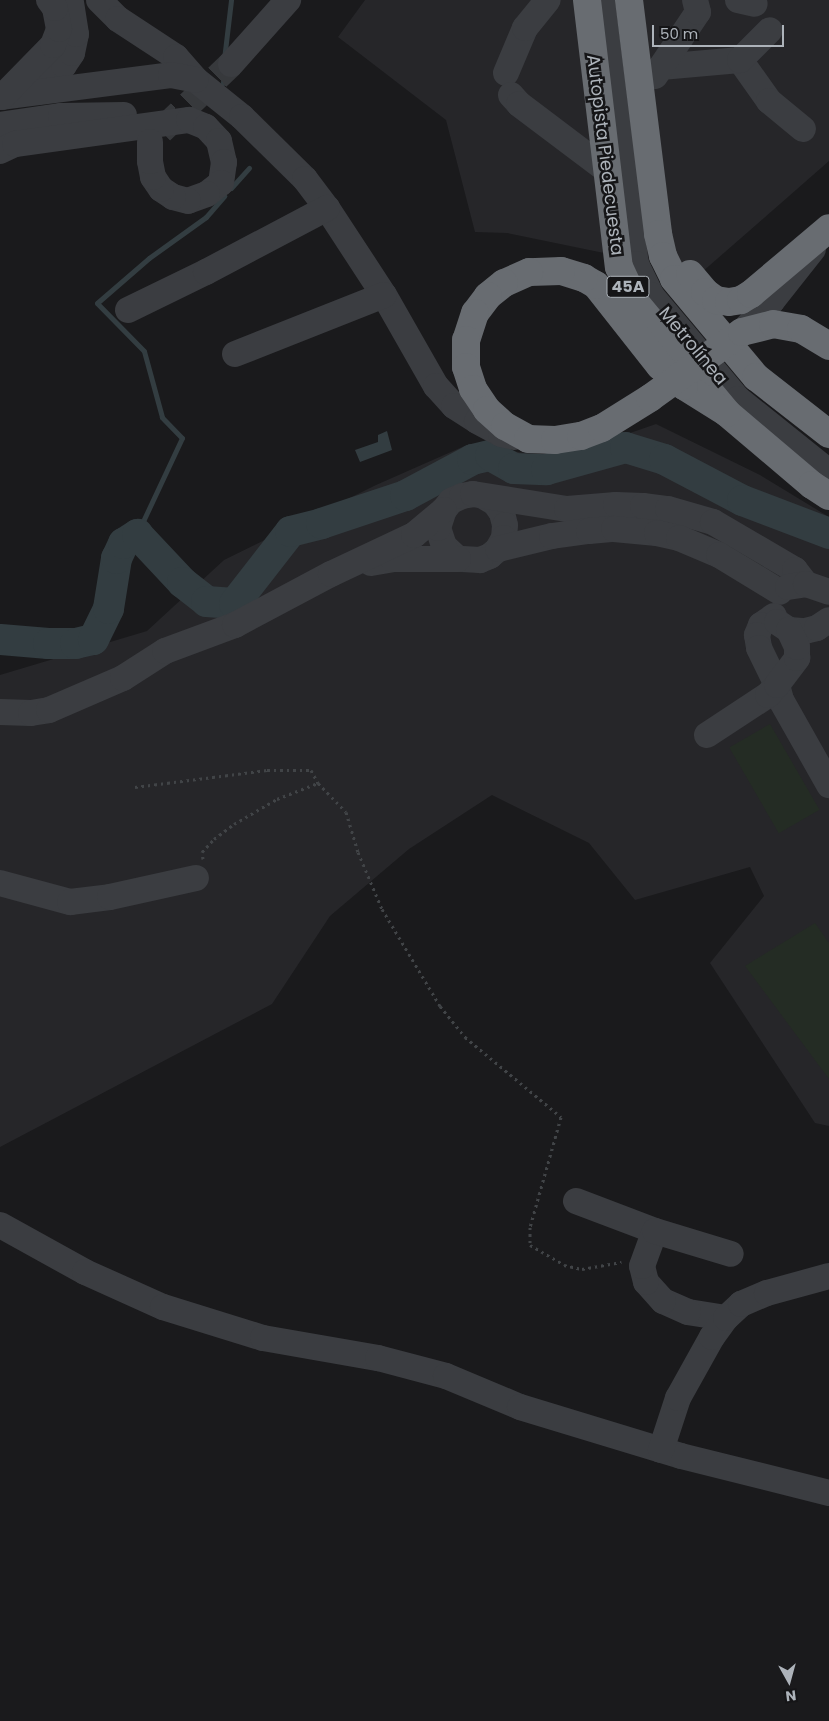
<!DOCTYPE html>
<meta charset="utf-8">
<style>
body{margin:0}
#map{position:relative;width:829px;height:1721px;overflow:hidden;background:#1a1a1c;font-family:Poppins,sans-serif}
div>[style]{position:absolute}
.built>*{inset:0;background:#262629}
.green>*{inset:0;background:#242c24;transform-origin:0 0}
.water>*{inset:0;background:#333d41}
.stream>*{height:5px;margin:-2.5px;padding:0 2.5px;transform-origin:2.5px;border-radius:2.5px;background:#333d41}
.river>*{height:31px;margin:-15.5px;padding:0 15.5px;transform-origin:15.5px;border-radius:15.5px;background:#333d41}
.minor-tunnel>*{height:26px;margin-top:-13px;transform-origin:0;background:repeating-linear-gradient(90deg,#37393c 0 26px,transparent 0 39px)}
.path>*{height:3px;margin-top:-1.5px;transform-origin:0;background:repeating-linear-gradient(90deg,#414447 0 2.5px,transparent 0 6.5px)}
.minor>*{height:26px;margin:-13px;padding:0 13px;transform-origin:13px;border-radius:13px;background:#3b3d41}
.highway>*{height:28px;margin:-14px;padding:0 14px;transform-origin:14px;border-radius:14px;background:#686c71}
span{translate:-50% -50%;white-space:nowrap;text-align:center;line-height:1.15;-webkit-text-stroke:5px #151517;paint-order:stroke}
.shield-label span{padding:1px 4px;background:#151517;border:1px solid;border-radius:4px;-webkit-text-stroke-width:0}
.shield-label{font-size:16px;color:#adb3ba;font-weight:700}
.street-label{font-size:18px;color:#adb3ba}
.north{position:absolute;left:764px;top:1656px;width:50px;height:50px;-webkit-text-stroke:4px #151517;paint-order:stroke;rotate:173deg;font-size:14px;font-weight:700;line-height:20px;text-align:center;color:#adb3ba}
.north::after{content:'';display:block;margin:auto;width:18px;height:22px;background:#adb3ba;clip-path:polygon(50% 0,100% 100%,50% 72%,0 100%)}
.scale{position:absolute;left:652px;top:25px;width:132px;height:22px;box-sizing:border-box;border:2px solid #adb3ba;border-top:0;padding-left:6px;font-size:15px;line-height:18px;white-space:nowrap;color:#adb3ba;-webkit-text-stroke:4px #151517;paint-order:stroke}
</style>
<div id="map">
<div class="built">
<i style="clip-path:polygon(365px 0,829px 0,829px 161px,701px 273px,507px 233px,475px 232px,446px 120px,338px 37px)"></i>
<i style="clip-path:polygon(656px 424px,760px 475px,829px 517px,829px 1126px,815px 1123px,710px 963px,764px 896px,750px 867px,635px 900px,589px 843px,492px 795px,409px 849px,330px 916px,272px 1004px,0 1147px,0 675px,147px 631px,224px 560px,376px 485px,469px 444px,525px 453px,555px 454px,584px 449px)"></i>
</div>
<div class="green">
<i style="left:770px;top:724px;width:99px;height:47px;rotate:60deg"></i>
<i style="clip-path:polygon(815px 923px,829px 943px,829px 1079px,745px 966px)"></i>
</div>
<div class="water">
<i style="clip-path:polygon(387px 431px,392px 450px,360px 462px,355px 450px,378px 442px,378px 435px)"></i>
</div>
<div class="stream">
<i style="left:224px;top:59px;width:59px;rotate:-83.2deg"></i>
<i style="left:223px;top:83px;width:16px;rotate:-86deg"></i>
<i style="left:231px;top:188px;width:27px;rotate:-48deg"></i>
<i style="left:137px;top:534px;width:106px;rotate:-64.9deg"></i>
<i style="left:182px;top:438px;width:29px;rotate:-134deg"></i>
<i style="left:162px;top:417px;width:68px;rotate:-105.3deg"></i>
<i style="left:144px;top:351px;width:67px;rotate:-134.4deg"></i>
<i style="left:97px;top:303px;width:69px;rotate:-40.9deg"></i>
<i style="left:149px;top:258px;width:70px;rotate:-35.7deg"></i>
<i style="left:206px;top:217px;width:28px;rotate:-49deg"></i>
</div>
<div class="river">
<i style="left:0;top:639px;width:48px;rotate:4.8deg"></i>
<i style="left:48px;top:643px;width:27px"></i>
<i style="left:75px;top:643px;width:18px;rotate:-13deg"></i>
<i style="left:93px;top:639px;width:34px;rotate:-64deg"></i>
<i style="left:108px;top:608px;width:51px;rotate:-80.9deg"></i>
<i style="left:116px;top:558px;width:17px;rotate:-65deg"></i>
<i style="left:123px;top:543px;width:17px;rotate:-33deg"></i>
<i style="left:137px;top:534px;width:66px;rotate:46.8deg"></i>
<i style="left:182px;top:582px;width:31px;rotate:38deg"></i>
<i style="left:206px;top:601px;width:28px;rotate:4deg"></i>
<i style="left:234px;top:603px;width:91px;rotate:-52.1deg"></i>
<i style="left:290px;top:531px;width:32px;rotate:-14deg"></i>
<i style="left:321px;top:523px;width:89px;rotate:-18.4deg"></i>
<i style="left:405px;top:495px;width:76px;rotate:-28.2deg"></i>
<i style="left:472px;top:459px;width:18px;rotate:-13deg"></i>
<i style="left:490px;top:455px;width:26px;rotate:29deg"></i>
<i style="left:513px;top:468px;width:33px;rotate:2deg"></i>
<i style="left:546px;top:469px;width:82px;rotate:-15.6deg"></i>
<i style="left:625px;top:447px;width:41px;rotate:17.1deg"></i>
<i style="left:664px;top:459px;width:88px;rotate:27.7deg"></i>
<i style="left:742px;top:500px;width:93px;rotate:20.8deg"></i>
</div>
<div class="minor-tunnel">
<i style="left:161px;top:131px;width:97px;rotate:-43.7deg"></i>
</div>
<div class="path">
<i style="left:135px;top:787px;width:133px;rotate:-7.3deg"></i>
<i style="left:267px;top:770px;width:44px"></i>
<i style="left:311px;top:770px;width:15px;rotate:62deg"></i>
<i style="left:203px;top:859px;width:7px;rotate:-98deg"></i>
<i style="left:202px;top:852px;width:18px;rotate:-47deg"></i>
<i style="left:214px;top:839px;width:25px;rotate:-37deg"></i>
<i style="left:234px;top:824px;width:50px;rotate:-30.2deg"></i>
<i style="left:277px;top:799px;width:44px;rotate:-21.3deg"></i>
<i style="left:318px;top:783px;width:40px;rotate:46deg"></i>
<i style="left:346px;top:812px;width:42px;rotate:73.3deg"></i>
<i style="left:358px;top:852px;width:62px;rotate:67.2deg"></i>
<i style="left:382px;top:909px;width:113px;rotate:59.1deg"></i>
<i style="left:440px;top:1006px;width:40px;rotate:51deg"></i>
<i style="left:465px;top:1037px;width:125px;rotate:39.8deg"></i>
<i style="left:561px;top:1117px;width:114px;rotate:105.7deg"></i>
<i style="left:530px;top:1227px;width:18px;rotate:90deg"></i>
<i style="left:530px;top:1245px;width:39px;rotate:30deg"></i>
<i style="left:564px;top:1265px;width:18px;rotate:13deg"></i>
<i style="left:582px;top:1269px;width:40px;rotate:-10deg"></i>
</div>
<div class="minor">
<i style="left:99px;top:0;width:27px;rotate:45deg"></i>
<i style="left:118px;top:19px;width:69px;rotate:33.2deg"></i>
<i style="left:176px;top:57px;width:30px;rotate:49deg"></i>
<i style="left:196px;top:80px;width:59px;rotate:38.8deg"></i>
<i style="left:242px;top:117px;width:88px;rotate:44.5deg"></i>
<i style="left:305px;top:179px;width:36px;rotate:53deg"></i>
<i style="left:327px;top:208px;width:104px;rotate:56.8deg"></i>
<i style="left:384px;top:295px;width:105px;rotate:60.3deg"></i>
<i style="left:436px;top:386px;width:27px;rotate:48deg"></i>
<i style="left:454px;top:406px;width:27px;rotate:33deg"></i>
<i style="left:477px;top:421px;width:27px;rotate:28deg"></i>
<i style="left:501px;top:434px;width:14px;rotate:12deg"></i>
<i style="left:602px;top:0;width:266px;rotate:82.7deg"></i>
<i style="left:636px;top:264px;width:34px;rotate:64deg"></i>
<i style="left:651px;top:295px;width:136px;rotate:50.1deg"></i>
<i style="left:738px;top:399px;width:117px;rotate:38.7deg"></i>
<i style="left:738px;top:0;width:17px;rotate:13deg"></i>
<i style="left:740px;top:60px;width:50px;rotate:54.7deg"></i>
<i style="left:769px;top:101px;width:44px;rotate:39.5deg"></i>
<i style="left:231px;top:64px;width:86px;rotate:-48.3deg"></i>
<i style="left:661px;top:67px;width:79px;rotate:-5.1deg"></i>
<i style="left:740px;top:60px;width:42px;rotate:-45deg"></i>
<i style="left:506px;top:73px;width:49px;rotate:-67.1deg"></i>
<i style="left:525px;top:28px;width:36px;rotate:-51deg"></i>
<i style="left:655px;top:76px;width:77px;rotate:-56.1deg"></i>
<i style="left:698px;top:12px;width:12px;rotate:-104deg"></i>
<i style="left:38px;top:92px;width:4px;rotate:-146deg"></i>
<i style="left:35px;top:90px;width:6px;rotate:-99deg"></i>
<i style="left:34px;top:84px;width:8px;rotate:-45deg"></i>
<i style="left:40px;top:78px;width:27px;rotate:-28deg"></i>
<i style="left:64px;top:65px;width:14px;rotate:-56deg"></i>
<i style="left:72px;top:53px;width:19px;rotate:-78deg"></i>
<i style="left:76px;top:34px;width:33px;rotate:-99deg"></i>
<i style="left:511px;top:95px;width:12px;rotate:48deg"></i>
<i style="left:519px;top:104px;width:111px;rotate:37deg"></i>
<i style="left:0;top:97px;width:172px;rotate:-7.3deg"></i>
<i style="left:171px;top:75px;width:25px;rotate:11deg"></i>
<i style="left:2px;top:97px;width:73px;rotate:-45.6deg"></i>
<i style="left:53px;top:45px;width:17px;rotate:-69deg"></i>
<i style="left:59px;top:29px;width:21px;rotate:-101deg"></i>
<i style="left:55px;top:8px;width:10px;rotate:-127deg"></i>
<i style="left:0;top:125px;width:62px;rotate:-8.4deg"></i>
<i style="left:61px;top:116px;width:63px;rotate:-0.9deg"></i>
<i style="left:0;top:151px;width:17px;rotate:-25deg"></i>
<i style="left:15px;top:144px;width:176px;rotate:-7.9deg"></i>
<i style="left:189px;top:120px;width:18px;rotate:22deg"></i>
<i style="left:206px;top:127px;width:19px;rotate:47deg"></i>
<i style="left:219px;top:141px;width:22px;rotate:77deg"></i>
<i style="left:224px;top:162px;width:21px;rotate:98deg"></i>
<i style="left:221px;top:183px;width:18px;rotate:142deg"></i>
<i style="left:207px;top:194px;width:20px;rotate:160deg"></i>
<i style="left:188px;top:201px;width:16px;rotate:-165deg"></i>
<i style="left:173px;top:197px;width:14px;rotate:-146deg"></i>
<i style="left:161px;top:189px;width:14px;rotate:-124deg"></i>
<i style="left:153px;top:177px;width:16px;rotate:-101deg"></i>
<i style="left:150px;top:161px;width:19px;rotate:-90deg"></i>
<i style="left:128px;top:310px;width:87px;rotate:-26deg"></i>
<i style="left:206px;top:272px;width:137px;rotate:-27.9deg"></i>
<i style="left:742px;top:332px;width:43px;rotate:-45.9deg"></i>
<i style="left:772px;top:301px;width:66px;rotate:-51.7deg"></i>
<i style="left:235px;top:354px;width:160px;rotate:-21.6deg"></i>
<i style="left:485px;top:497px;width:12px;rotate:31deg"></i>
<i style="left:495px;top:503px;width:12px;rotate:55deg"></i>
<i style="left:502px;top:513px;width:12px;rotate:76deg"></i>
<i style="left:505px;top:525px;width:13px;rotate:94deg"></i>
<i style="left:504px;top:538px;width:13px;rotate:119deg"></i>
<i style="left:498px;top:549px;width:11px;rotate:139deg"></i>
<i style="left:490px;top:556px;width:11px;rotate:158deg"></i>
<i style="left:480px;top:560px;width:22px;rotate:-177deg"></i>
<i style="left:458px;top:559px;width:19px;rotate:-137deg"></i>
<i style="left:444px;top:546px;width:19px;rotate:-108deg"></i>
<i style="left:438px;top:528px;width:19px;rotate:-72deg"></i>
<i style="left:444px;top:510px;width:11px;rotate:-52deg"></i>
<i style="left:451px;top:501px;width:12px;rotate:-24deg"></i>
<i style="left:462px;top:496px;width:11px;rotate:-10deg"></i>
<i style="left:473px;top:494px;width:95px;rotate:9.1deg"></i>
<i style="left:567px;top:509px;width:49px;rotate:-4.7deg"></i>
<i style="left:616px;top:505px;width:27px;rotate:2deg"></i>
<i style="left:643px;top:506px;width:25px;rotate:7deg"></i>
<i style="left:668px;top:509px;width:47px;rotate:16.1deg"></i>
<i style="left:713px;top:522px;width:95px;rotate:30.3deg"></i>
<i style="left:795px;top:570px;width:18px;rotate:52deg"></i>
<i style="left:498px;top:549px;width:56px;rotate:-13.5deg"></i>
<i style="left:552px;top:536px;width:37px;rotate:-8deg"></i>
<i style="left:589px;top:531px;width:25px;rotate:-5deg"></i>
<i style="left:614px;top:529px;width:43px;rotate:5.3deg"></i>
<i style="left:657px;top:533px;width:23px;rotate:13deg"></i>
<i style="left:679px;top:538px;width:43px;rotate:23deg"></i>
<i style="left:719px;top:555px;width:71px;rotate:31.2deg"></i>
<i style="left:371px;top:563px;width:22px;rotate:-10deg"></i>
<i style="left:393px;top:559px;width:65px"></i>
<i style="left:788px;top:587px;width:18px;rotate:-9deg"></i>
<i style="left:806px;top:584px;width:24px;rotate:19deg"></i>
<i style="left:774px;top:616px;width:16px;rotate:145deg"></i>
<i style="left:761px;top:625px;width:11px;rotate:112deg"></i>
<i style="left:757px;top:635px;width:13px;rotate:81deg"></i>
<i style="left:759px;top:648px;width:41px;rotate:64.1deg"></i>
<i style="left:777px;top:685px;width:16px;rotate:75deg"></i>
<i style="left:781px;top:700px;width:98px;rotate:60.5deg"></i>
<i style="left:777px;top:622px;width:14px;rotate:34deg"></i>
<i style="left:789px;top:630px;width:16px;rotate:4deg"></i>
<i style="left:805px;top:631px;width:12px;rotate:-14deg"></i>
<i style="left:817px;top:628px;width:14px;rotate:-34deg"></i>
<i style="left:0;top:712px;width:31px;rotate:2deg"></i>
<i style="left:31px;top:713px;width:18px;rotate:-9deg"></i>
<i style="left:49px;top:710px;width:81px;rotate:-23.4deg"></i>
<i style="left:123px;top:678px;width:50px;rotate:-32.7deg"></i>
<i style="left:165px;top:651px;width:75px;rotate:-20.4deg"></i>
<i style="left:235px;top:625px;width:109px;rotate:-28deg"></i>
<i style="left:331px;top:574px;width:92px;rotate:-25.2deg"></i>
<i style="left:414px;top:535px;width:39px;rotate:-40deg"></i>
<i style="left:707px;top:735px;width:73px;rotate:-33.3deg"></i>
<i style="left:768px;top:695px;width:13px;rotate:-48deg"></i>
<i style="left:777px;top:685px;width:34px;rotate:-53deg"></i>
<i style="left:797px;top:658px;width:11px;rotate:-90deg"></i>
<i style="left:797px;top:647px;width:19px;rotate:-115deg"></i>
<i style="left:0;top:883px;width:73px;rotate:15.2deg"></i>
<i style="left:70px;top:902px;width:40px;rotate:-7.1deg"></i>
<i style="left:110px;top:897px;width:88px;rotate:-12.5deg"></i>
<i style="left:576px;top:1201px;width:85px;rotate:20.8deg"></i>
<i style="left:0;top:1225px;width:97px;rotate:28.9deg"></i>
<i style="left:85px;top:1272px;width:85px;rotate:24.2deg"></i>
<i style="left:163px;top:1307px;width:105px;rotate:17.2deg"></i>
<i style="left:263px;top:1338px;width:117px;rotate:9.9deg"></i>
<i style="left:378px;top:1358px;width:70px;rotate:14.8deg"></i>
<i style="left:446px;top:1376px;width:80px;rotate:22.7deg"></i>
<i style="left:520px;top:1407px;width:168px;rotate:16.9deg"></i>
<i style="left:681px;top:1456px;width:153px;rotate:14deg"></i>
<i style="left:726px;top:1318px;width:38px;rotate:-171deg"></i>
<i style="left:688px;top:1312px;width:27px;rotate:-156deg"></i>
<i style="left:663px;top:1301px;width:25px;rotate:-132deg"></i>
<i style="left:646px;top:1282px;width:16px;rotate:-104deg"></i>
<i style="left:642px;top:1266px;width:37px;rotate:-70deg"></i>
<i style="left:655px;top:1231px;width:79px;rotate:16.8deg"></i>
<i style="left:661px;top:1450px;width:55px;rotate:-71.9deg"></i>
<i style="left:678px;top:1398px;width:70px;rotate:-60.9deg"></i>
<i style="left:712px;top:1337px;width:24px;rotate:-54deg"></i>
<i style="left:726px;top:1318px;width:21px;rotate:-43deg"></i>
<i style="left:741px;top:1304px;width:28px;rotate:-23deg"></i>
<i style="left:767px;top:1293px;width:64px;rotate:-15.3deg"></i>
</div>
<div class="highway">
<i style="left:587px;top:0;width:269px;rotate:83.2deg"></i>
<i style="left:619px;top:267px;width:38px;rotate:65deg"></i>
<i style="left:635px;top:302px;width:144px;rotate:50.3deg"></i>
<i style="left:727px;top:413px;width:111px;rotate:40.3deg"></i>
<i style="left:812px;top:485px;width:20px;rotate:33deg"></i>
<i style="left:629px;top:0;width:236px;rotate:82.9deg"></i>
<i style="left:658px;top:234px;width:23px;rotate:77deg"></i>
<i style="left:663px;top:256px;width:25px;rotate:64deg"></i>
<i style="left:674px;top:279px;width:128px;rotate:50.1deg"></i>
<i style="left:756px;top:377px;width:93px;rotate:38deg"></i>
<i style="left:690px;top:274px;width:23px;rotate:50deg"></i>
<i style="left:705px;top:292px;width:14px;rotate:36deg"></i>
<i style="left:716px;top:300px;width:13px;rotate:9deg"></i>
<i style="left:729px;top:302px;width:12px;rotate:-9deg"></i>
<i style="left:741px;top:300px;width:12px;rotate:-31deg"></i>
<i style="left:751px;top:294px;width:102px;rotate:-40.2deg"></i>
<i style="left:727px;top:413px;width:51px;rotate:-147.9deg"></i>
<i style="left:684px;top:386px;width:31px;rotate:-140deg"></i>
<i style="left:660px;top:366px;width:103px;rotate:-128.3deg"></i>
<i style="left:596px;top:285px;width:14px;rotate:-150deg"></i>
<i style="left:584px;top:278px;width:24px;rotate:-163deg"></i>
<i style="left:561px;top:271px;width:32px;rotate:178deg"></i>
<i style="left:529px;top:272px;width:27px;rotate:156deg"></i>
<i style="left:504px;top:283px;width:21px;rotate:141deg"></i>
<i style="left:488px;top:296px;width:21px;rotate:127deg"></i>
<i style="left:475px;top:313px;width:28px;rotate:108deg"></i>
<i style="left:466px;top:340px;width:27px;rotate:90deg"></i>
<i style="left:466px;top:367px;width:23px;rotate:72deg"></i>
<i style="left:473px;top:389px;width:25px;rotate:56deg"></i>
<i style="left:487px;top:410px;width:24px;rotate:42deg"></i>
<i style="left:505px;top:426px;width:26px;rotate:29deg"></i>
<i style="left:528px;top:439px;width:27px;rotate:2deg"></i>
<i style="left:555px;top:440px;width:26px;rotate:-9deg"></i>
<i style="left:581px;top:436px;width:22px;rotate:-21deg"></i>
<i style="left:602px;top:428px;width:57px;rotate:-32deg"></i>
<i style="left:650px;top:398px;width:113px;rotate:-35.7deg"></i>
<i style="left:742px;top:332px;width:32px;rotate:-14deg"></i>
<i style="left:773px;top:324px;width:28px;rotate:10deg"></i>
<i style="left:801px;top:329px;width:33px;rotate:31deg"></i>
</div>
<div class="shield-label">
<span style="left:628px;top:287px">45A</span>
</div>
<div class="street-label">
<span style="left:605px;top:155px;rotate:83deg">Autopista Piedecuesta</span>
<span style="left:693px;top:346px;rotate:50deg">Metrolínea</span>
</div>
<div class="north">N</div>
<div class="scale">50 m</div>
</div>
